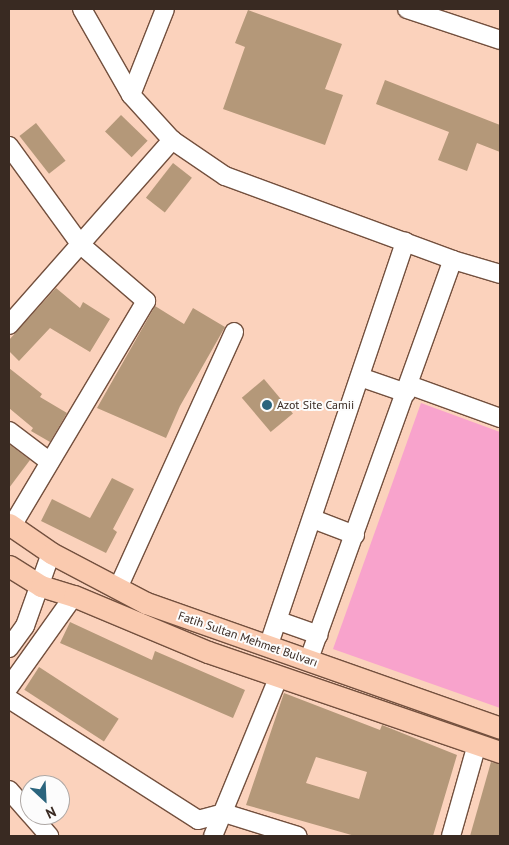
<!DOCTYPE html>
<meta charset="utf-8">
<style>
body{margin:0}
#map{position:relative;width:509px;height:845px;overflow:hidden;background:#fbd2bc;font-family:"PT Sans",sans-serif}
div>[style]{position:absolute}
.green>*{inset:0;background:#f8a3cc}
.building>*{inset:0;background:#b49879;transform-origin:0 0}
.roads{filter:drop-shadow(1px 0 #73503e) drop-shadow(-1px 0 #73503e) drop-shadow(0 1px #73503e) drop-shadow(0 -1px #73503e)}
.minor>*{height:18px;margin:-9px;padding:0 9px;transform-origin:9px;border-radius:9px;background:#fff}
.major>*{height:21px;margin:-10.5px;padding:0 10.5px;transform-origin:10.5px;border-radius:10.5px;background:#facaaf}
.dots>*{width:14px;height:14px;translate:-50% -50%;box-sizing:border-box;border:2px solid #fcfcfc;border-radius:50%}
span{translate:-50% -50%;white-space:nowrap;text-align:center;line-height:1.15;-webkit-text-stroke:4px #fcfcfc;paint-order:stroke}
.poi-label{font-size:12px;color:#392a22}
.left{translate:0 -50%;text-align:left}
.street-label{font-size:12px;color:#392a22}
.frame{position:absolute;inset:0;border:10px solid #392a22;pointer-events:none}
.north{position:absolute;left:20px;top:775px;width:50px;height:50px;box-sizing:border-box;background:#fcfcfc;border:1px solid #aea8a5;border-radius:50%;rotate:155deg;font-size:14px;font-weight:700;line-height:20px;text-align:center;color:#392a22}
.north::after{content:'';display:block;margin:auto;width:18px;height:22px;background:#2a647d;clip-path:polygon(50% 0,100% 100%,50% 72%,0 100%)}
</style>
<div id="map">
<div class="green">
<i style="clip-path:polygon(421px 403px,500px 432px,500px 708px,333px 649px)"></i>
</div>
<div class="building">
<i style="clip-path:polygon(248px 10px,342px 44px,325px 89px,343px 95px,325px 145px,223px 109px,245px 47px,235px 43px)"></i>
<i style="clip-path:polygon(385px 80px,500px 125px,500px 152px,477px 143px,467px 171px,438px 160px,449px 132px,376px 104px)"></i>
<i style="left:121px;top:115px;width:37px;height:23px;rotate:44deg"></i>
<i style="left:36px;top:123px;width:48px;height:21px;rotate:52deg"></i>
<i style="left:173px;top:163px;width:24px;height:44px;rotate:38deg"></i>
<i style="clip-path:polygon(56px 288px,80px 308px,83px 302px,110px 319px,90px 352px,50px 328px,19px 361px,9px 351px,9px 340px)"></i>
<i style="clip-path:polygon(155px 306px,184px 324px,193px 308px,225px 327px,180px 406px,166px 438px,97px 408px)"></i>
<i style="clip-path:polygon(9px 368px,42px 394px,40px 397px,67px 413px,50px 442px,31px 431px,33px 428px,9px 408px)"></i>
<i style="left:264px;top:379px;width:45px;height:29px;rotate:50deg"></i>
<i style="clip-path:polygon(9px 444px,30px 460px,9px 488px)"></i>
<i style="clip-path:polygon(112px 478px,134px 489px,113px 529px,117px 532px,106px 553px,41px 521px,52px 499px,90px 518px)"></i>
<i style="clip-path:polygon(70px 622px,152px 660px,155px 651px,245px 690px,233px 718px,60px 643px)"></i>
<i style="left:39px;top:667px;width:95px;height:27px;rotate:33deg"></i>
<i style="clip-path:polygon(evenodd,284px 693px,380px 730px,382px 725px,457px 755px,433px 836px,355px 836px,246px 805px,284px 693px,316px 757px,367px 772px,359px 799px,306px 783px,316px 757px)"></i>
<i style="clip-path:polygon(491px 762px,500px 764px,500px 836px,470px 836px)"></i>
</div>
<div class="roads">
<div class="minor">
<i style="left:82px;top:9px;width:99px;rotate:60.3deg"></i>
<i style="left:131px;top:95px;width:61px;rotate:47.7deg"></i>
<i style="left:172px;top:140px;width:64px;rotate:34.2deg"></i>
<i style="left:225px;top:176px;width:243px;rotate:20.2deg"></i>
<i style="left:453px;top:260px;width:49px;rotate:16.6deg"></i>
<i style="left:407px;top:9px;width:98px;rotate:18.4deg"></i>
<i style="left:131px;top:95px;width:92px;rotate:-68.4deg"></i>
<i style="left:9px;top:146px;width:122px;rotate:54deg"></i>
<i style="left:81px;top:245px;width:86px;rotate:40.7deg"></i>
<i style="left:146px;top:301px;width:262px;rotate:120.8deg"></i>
<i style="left:9px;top:325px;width:247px;rotate:-48.6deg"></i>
<i style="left:360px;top:377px;width:49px;rotate:19.2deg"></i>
<i style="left:409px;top:385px;width:97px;rotate:19.9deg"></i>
<i style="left:9px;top:431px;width:51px;rotate:37.1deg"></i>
<i style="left:313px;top:519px;width:45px;rotate:20.9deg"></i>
<i style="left:118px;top:588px;width:281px;rotate:-65.6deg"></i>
<i style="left:279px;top:621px;width:42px;rotate:19.3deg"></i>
<i style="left:268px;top:647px;width:428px;rotate:-71.3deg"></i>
<i style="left:9px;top:648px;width:27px;rotate:-54deg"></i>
<i style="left:25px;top:626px;width:77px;rotate:-70.4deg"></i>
<i style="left:309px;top:659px;width:424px;rotate:-70.2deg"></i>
<i style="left:9px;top:687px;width:112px;rotate:-54.5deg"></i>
<i style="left:9px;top:699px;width:224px;rotate:32.6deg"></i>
<i style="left:198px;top:820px;width:27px;rotate:-15deg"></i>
<i style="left:224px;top:813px;width:77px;rotate:17.3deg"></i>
<i style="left:9px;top:790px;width:32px;rotate:49deg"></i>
<i style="left:31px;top:815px;width:28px;rotate:49deg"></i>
<i style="left:213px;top:836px;width:171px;rotate:-67.6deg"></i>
<i style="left:451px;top:836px;width:96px;rotate:-74.2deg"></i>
</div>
<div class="major">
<i style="left:9px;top:524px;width:51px;rotate:34.6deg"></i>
<i style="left:51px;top:553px;width:107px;rotate:27.8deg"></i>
<i style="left:146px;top:603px;width:375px;rotate:19.4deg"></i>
<i style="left:9px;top:566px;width:38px;rotate:32deg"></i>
<i style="left:41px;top:586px;width:34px;rotate:17deg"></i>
<i style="left:74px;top:596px;width:145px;rotate:22.7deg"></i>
<i style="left:208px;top:652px;width:309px;rotate:18.9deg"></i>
</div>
</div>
<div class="dots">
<i style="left:267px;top:405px;background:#2a647d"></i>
</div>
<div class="poi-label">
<span class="left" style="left:277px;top:405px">Azot Site Camii</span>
</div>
<div class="street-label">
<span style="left:248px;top:639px;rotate:19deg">Fatih Sultan Mehmet Bulvarı</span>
</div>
<div class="frame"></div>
<div class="north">N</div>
</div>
